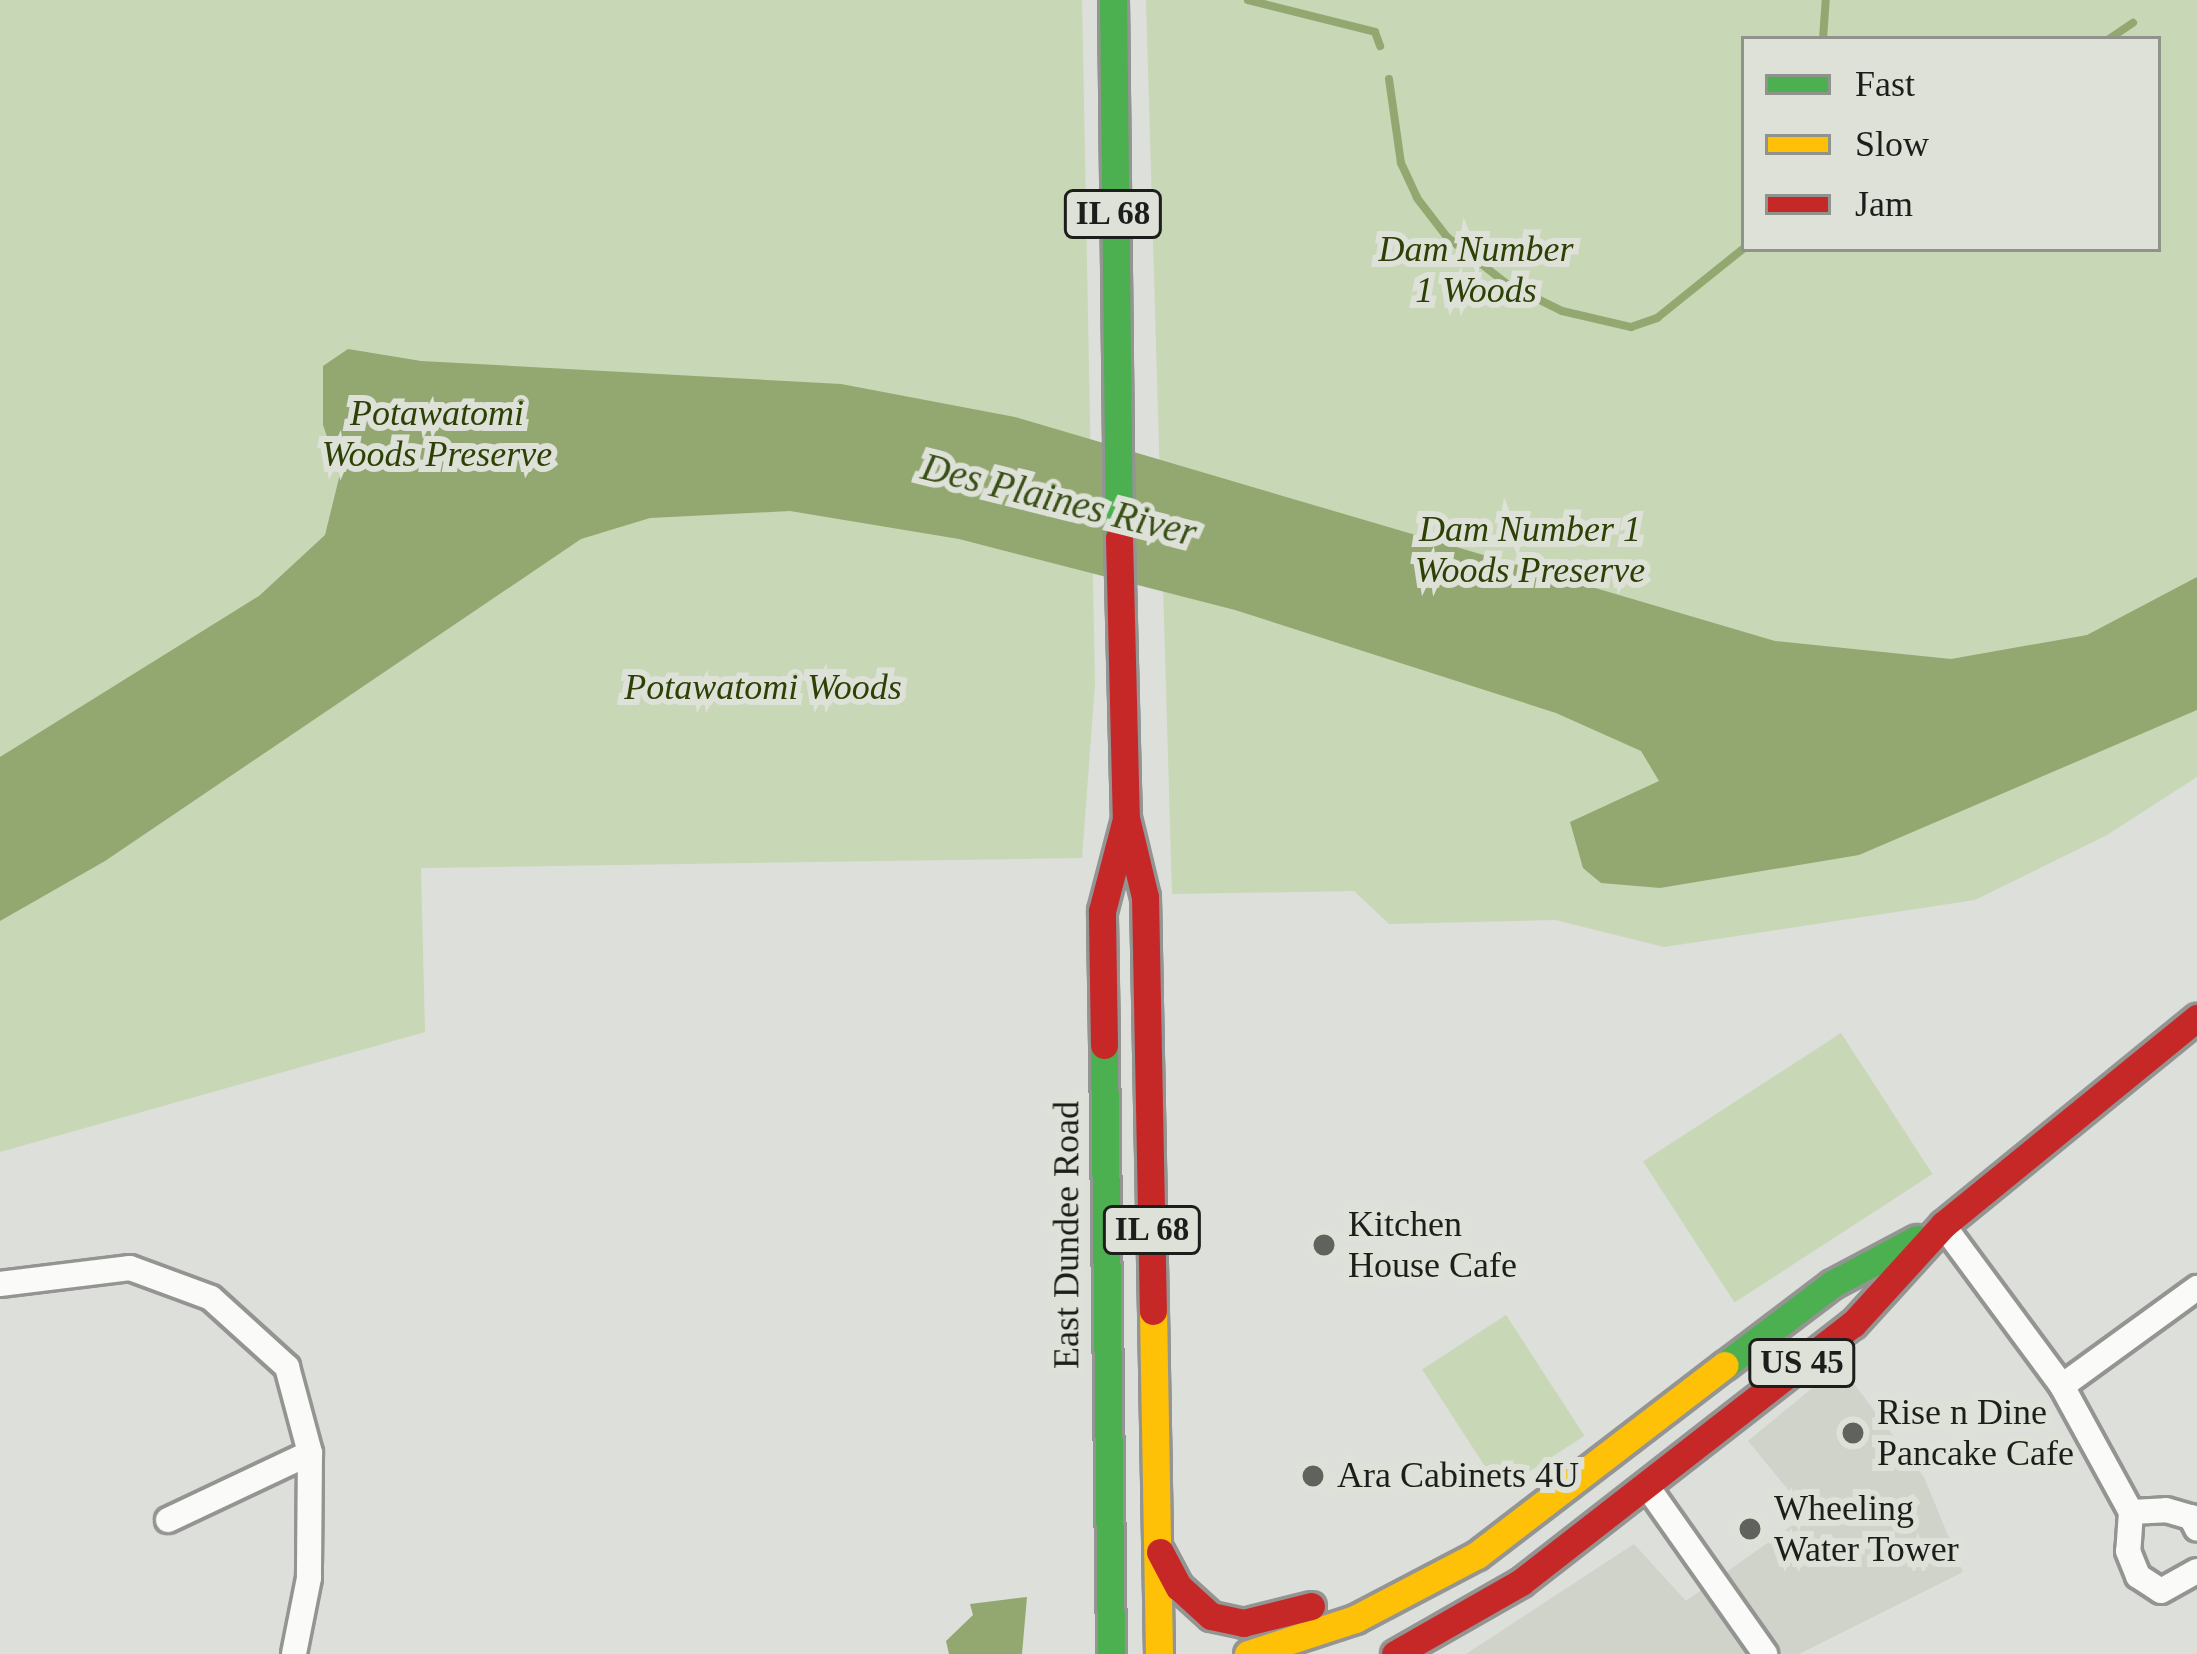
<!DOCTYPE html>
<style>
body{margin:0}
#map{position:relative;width:2197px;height:1654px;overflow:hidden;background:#dddfda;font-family:"Times New Roman",serif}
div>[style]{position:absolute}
.built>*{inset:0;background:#cfd3c9}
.green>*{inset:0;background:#c8d7b5;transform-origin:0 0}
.water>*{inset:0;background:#92a870}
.stream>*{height:8px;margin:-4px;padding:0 4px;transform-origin:4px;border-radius:4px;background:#92a870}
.roads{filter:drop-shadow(3px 0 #949592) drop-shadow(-3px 0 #949592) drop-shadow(0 3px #949592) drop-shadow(0 -3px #949592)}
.street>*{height:24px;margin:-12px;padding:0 12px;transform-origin:12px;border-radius:12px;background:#fafaf9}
.fast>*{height:27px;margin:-13.5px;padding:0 13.5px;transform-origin:13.5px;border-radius:13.5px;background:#4caf50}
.slow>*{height:27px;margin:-13.5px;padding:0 13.5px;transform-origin:13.5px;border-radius:13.5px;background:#ffc107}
.jam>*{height:27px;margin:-13.5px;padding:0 13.5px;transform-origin:13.5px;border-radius:13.5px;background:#c62828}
.dots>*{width:33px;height:33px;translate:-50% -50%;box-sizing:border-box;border:6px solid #dde1d8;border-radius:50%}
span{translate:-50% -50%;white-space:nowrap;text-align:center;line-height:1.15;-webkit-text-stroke:12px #dde1d8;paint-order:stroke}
.shield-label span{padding:3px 9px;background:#dde1d8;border:3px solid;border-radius:9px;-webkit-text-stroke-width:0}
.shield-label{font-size:33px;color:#1d1e1b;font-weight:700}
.park-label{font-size:36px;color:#2d4105;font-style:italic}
.poi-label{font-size:36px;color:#1d1e1b}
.left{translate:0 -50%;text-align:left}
.street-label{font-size:36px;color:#1d1e1b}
.water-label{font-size:39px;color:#394f16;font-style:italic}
.legend{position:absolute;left:1741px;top:36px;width:420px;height:216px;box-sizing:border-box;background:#dde1d8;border:3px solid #90938c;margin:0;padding:15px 21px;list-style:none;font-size:36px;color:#1d1e1b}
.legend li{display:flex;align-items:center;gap:24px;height:60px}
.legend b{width:60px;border:3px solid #90938c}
</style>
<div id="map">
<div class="built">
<i style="clip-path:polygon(1840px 1365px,1924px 1477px,1963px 1572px,1799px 1654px,1466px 1654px,1634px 1544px,1686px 1601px,1808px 1514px,1748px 1441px)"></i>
</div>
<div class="green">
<i style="clip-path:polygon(0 0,1082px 0,1095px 684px,1082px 858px,421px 868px,425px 1032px,0 1152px)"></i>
<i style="clip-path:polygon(evenodd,1146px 0,2197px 0,2197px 777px,2107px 835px,1975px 900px,1664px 947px,1555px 920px,1389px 924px,1354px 891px,1172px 894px,1146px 0,1744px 39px,2158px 39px,2158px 249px,1744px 249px,1744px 39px)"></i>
<i style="left:1841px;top:1033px;width:168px;height:236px;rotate:57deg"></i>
<i style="left:1506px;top:1315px;width:144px;height:100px;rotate:57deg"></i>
</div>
<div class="water">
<i style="clip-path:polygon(348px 349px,421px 361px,841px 384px,1015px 417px,1775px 641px,1951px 659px,2087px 635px,2197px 577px,2197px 710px,1859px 855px,1660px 888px,1601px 883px,1583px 868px,1570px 822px,1659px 781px,1641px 751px,1556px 713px,1235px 610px,959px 539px,790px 511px,650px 518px,581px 539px,105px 861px,0 921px,0 757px,259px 596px,325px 535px,340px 474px,323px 425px,323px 366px)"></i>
<i style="clip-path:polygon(1027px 1597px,1022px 1654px,949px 1654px,946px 1641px,973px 1615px,970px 1604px)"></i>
</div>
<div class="stream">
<i style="left:1248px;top:0;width:131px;rotate:14.1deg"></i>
<i style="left:1375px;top:32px;width:15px;rotate:70deg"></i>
<i style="left:1823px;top:39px;width:39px;rotate:-86deg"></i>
<i style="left:2109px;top:39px;width:29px;rotate:-34deg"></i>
<i style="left:1389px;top:79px;width:85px;rotate:81.9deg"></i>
<i style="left:1401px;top:163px;width:38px;rotate:65deg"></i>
<i style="left:1417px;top:198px;width:49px;rotate:52.4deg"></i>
<i style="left:1447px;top:237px;width:76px;rotate:38.1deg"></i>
<i style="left:1507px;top:284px;width:61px;rotate:26.1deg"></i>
<i style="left:1562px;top:311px;width:71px;rotate:13.1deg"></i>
<i style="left:1631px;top:327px;width:28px;rotate:-19deg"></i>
<i style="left:1657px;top:318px;width:112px;rotate:-38.8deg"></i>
</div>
<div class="roads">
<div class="street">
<i style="left:1943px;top:1225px;width:200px;rotate:53.5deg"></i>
<i style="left:2062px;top:1386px;width:144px;rotate:61.3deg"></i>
<i style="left:0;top:1284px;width:131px;rotate:-7deg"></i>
<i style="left:130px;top:1268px;width:86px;rotate:20.3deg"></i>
<i style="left:211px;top:1298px;width:103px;rotate:42.2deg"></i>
<i style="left:287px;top:1367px;width:89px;rotate:75deg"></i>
<i style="left:310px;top:1453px;width:125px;rotate:90.5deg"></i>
<i style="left:309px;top:1578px;width:77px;rotate:101.2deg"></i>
<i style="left:2062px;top:1386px;width:167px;rotate:-36deg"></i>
<i style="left:1646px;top:1485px;width:207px;rotate:54.8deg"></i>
<i style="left:2131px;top:1512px;width:39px;rotate:94deg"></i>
<i style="left:2128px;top:1551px;width:27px;rotate:68deg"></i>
<i style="left:2138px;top:1576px;width:27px;rotate:33deg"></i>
<i style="left:2161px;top:1591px;width:41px;rotate:-29.1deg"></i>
<i style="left:2131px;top:1512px;width:35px;rotate:-3deg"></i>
<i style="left:2166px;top:1510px;width:26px;rotate:16deg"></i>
<i style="left:2191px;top:1517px;width:13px;rotate:63deg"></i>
<i style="left:168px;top:1520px;width:157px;rotate:-25.3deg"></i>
</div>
<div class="fast">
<i style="left:1113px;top:0;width:538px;rotate:89.36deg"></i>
<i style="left:1104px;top:1045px;width:609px;rotate:89.34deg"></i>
<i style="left:1725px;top:1365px;width:134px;rotate:-37.1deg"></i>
<i style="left:1832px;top:1284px;width:96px;rotate:-27.9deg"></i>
</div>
<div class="slow">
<i style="left:1153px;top:1311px;width:343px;rotate:89deg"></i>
<i style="left:1248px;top:1654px;width:113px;rotate:-18.1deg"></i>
<i style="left:1355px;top:1619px;width:138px;rotate:-27.7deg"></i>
<i style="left:1477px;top:1555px;width:312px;rotate:-37.5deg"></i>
</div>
<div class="jam">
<i style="left:1119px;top:538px;width:280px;rotate:88.6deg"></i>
<i style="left:1126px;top:818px;width:81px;rotate:76.5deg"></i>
<i style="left:1145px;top:897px;width:414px;rotate:88.9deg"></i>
<i style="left:1104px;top:1045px;width:134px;rotate:-90.9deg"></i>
<i style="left:1102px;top:911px;width:91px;rotate:-75.4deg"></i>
<i style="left:1160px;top:1552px;width:40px;rotate:62deg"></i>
<i style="left:1179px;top:1587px;width:43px;rotate:42.2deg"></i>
<i style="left:1211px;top:1616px;width:33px;rotate:12deg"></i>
<i style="left:1243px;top:1623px;width:70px;rotate:-14deg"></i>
<i style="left:1395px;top:1654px;width:145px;rotate:-29.7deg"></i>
<i style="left:1521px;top:1582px;width:420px;rotate:-37.9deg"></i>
<i style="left:1853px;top:1324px;width:134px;rotate:-47.7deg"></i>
<i style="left:1943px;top:1225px;width:328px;rotate:-39.2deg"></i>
</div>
</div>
<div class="dots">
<i style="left:1324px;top:1245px;background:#60625e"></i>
<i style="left:1853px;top:1433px;background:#60625e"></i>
<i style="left:1313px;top:1476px;background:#60625e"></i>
<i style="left:1750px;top:1529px;background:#60625e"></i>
</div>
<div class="shield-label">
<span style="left:1113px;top:214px">IL 68</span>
<span style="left:1152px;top:1230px">IL 68</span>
<span style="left:1802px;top:1363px">US 45</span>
</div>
<div class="park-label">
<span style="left:1476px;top:270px">Dam Number<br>1 Woods</span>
<span style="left:437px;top:434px">Potawatomi<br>Woods Preserve</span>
<span style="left:1530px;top:550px">Dam Number 1<br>Woods Preserve</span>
<span style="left:763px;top:688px">Potawatomi Woods</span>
</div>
<div class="poi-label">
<span class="left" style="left:1348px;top:1245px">Kitchen<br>House Cafe</span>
<span class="left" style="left:1877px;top:1433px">Rise n Dine<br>Pancake Cafe</span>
<span class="left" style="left:1337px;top:1476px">Ara Cabinets 4U</span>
<span class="left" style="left:1774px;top:1529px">Wheeling<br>Water Tower</span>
</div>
<div class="street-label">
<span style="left:1067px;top:1235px;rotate:-90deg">East Dundee Road</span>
</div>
<div class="water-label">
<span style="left:1059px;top:500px;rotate:14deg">Des Plaines River</span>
</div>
<ul class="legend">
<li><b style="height:15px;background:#4caf50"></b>Fast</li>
<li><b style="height:15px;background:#ffc107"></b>Slow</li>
<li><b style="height:15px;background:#c62828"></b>Jam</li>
</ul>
</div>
